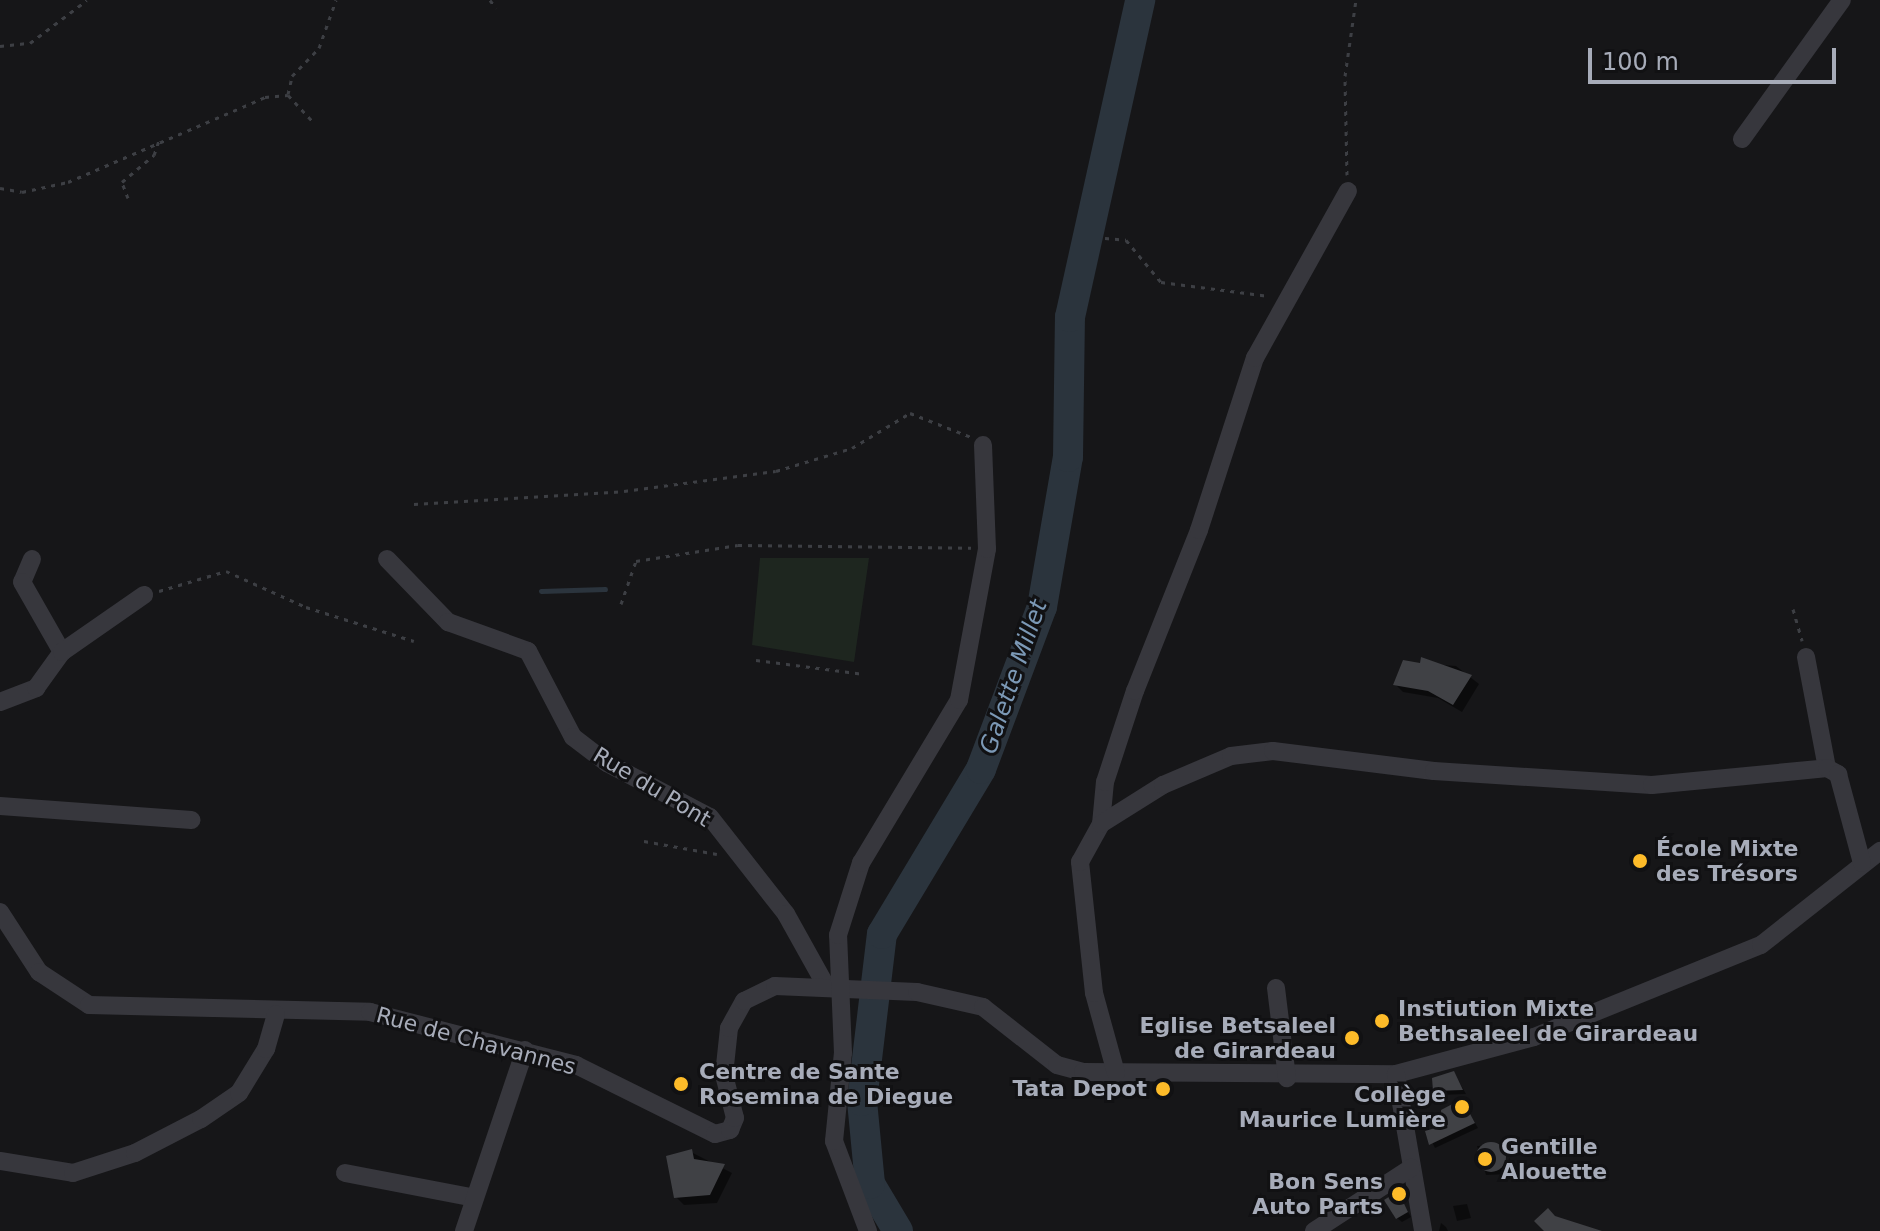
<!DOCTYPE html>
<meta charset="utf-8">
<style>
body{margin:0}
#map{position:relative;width:1880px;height:1231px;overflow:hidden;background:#161618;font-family:"DejaVu Sans",sans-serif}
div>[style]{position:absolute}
.green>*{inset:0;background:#1e261f}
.shadow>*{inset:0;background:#0007}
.stream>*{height:5px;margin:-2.5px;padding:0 2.5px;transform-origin:2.5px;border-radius:2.5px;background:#2b343d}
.river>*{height:30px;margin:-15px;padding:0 15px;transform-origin:15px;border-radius:15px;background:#2b343d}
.building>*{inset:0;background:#404145}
.round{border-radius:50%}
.path>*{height:3px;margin-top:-1.5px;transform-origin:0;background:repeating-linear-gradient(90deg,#3d3f44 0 4px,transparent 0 10px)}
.minor>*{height:18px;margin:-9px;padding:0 9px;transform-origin:9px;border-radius:9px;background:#37373d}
.dots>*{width:22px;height:22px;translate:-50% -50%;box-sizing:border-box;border:4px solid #111113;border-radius:50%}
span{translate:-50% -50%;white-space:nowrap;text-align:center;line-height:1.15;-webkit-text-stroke:6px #111113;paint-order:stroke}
.street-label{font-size:22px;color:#a7acb9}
.poi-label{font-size:22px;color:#a7acb9;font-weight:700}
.left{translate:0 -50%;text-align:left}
.right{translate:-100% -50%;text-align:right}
.water-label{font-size:24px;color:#7c99b6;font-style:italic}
.scale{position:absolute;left:1588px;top:48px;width:248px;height:36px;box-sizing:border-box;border:4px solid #a7acb9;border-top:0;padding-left:10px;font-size:24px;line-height:28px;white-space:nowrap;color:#a7acb9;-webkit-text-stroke:6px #111113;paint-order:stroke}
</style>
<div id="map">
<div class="green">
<i style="clip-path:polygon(760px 558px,869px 558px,854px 662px,752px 645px)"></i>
</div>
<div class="shadow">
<i style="clip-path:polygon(1404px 662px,1456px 666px,1479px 684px,1462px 712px,1438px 698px,1403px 692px,1395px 684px)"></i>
<i style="clip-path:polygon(1454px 1073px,1466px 1094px,1440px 1095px,1435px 1090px)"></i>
<i style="clip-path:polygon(1462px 1101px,1478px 1128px,1435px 1148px,1427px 1132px,1444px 1127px)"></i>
<i style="clip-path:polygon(1500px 1145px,1510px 1174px,1486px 1175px,1477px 1146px)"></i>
<i style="clip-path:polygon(691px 1152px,732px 1173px,717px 1203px,684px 1205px,676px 1197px)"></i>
<i style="clip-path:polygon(1398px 1194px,1411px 1217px,1402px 1222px,1397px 1218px)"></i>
<i style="clip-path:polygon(1467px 1204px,1471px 1218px,1457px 1221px,1453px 1206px)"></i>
<i style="clip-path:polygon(1441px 1223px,1446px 1227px,1448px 1231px,1439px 1231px)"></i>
</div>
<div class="stream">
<i style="left:541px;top:591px;width:64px;rotate:-1.8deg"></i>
</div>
<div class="river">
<i style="left:898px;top:1231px;width:55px;rotate:-120.8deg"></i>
<i style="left:870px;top:1184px;width:83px;rotate:-95.5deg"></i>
<i style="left:862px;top:1101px;width:168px;rotate:-83.2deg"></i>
<i style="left:882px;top:934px;width:192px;rotate:-59deg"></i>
<i style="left:981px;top:769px;width:173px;rotate:-69.4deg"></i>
<i style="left:1042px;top:607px;width:152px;rotate:-80.2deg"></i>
<i style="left:1068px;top:457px;width:140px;rotate:-89.2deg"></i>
<i style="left:1070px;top:317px;width:325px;rotate:-77.5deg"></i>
</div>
<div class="building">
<i style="clip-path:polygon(1421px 657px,1472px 675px,1453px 705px,1428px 691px,1393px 685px,1403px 660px,1420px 663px)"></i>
<i style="clip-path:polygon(1454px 1071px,1463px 1090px,1433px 1091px,1432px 1078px)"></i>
<i style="clip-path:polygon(1462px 1099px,1475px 1123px,1429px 1145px,1425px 1131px,1442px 1126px,1441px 1110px)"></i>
<i class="round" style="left:1476px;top:1142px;width:30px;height:30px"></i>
<i style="clip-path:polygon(692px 1149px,694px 1159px,725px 1164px,710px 1195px,674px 1198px,666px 1156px)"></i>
<i style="clip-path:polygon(1398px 1191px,1408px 1212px,1396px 1219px,1384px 1200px)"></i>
<i style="clip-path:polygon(1548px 1208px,1555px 1216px,1602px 1231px,1544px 1231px,1534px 1221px)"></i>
</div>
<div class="path">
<i style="left:490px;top:0;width:10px;rotate:53deg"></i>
<i style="left:0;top:46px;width:30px;rotate:-6deg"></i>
<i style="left:30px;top:43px;width:71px;rotate:-37deg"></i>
<i style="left:288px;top:94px;width:18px;rotate:-77deg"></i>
<i style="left:292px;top:76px;width:39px;rotate:-46deg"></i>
<i style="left:319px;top:48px;width:51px;rotate:-70.5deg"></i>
<i style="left:1347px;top:175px;width:99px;rotate:-91.2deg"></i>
<i style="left:1345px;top:76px;width:77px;rotate:-81.8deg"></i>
<i style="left:0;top:188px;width:22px;rotate:10deg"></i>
<i style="left:22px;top:192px;width:47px;rotate:-12.3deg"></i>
<i style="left:68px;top:182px;width:215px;rotate:-23.3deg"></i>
<i style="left:265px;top:97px;width:23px;rotate:-5deg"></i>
<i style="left:288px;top:95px;width:37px;rotate:47deg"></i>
<i style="left:128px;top:198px;width:17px;rotate:-111deg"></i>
<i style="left:122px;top:182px;width:42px;rotate:-40.2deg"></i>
<i style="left:154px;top:155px;width:18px;rotate:-71deg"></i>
<i style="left:1105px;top:238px;width:21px;rotate:5deg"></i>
<i style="left:1126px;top:240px;width:55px;rotate:50.2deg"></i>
<i style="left:1161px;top:282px;width:109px;rotate:7.4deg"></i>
<i style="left:414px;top:504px;width:210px;rotate:-3.5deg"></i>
<i style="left:624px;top:491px;width:153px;rotate:-7.5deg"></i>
<i style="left:776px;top:471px;width:79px;rotate:-16.8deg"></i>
<i style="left:852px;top:448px;width:68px;rotate:-31.1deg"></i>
<i style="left:910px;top:413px;width:66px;rotate:21.5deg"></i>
<i style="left:159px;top:591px;width:70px;rotate:-16.6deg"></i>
<i style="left:226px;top:571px;width:88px;rotate:24.2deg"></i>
<i style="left:306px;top:607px;width:113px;rotate:17.5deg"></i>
<i style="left:621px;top:604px;width:46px;rotate:-70.8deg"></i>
<i style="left:636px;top:561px;width:103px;rotate:-8.9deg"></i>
<i style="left:738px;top:545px;width:233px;rotate:0.7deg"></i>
<i style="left:1793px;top:609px;width:33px;rotate:74deg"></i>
<i style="left:756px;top:660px;width:109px;rotate:7.4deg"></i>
<i style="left:644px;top:841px;width:74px;rotate:10.1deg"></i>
</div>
<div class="minor">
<i style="left:1742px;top:139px;width:171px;rotate:-54.3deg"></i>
<i style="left:32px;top:559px;width:25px;rotate:113deg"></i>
<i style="left:22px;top:582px;width:81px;rotate:60.3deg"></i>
<i style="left:387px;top:559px;width:88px;rotate:45.9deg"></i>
<i style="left:448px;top:622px;width:85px;rotate:19.9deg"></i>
<i style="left:528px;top:651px;width:97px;rotate:62.4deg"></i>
<i style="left:573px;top:737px;width:43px;rotate:37.4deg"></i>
<i style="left:607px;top:763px;width:116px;rotate:27.7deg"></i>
<i style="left:710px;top:817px;width:123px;rotate:51.9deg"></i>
<i style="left:786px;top:914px;width:80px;rotate:60.9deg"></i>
<i style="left:1806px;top:657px;width:113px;rotate:79.3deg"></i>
<i style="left:0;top:702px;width:39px;rotate:-21deg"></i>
<i style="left:36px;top:688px;width:44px;rotate:-54.2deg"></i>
<i style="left:62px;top:652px;width:100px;rotate:-34.8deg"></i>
<i style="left:0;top:806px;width:192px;rotate:4.2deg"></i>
<i style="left:1101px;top:824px;width:42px;rotate:-84.6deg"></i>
<i style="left:1105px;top:782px;width:96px;rotate:-71.8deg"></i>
<i style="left:1135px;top:691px;width:173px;rotate:-68.3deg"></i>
<i style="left:1199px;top:530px;width:181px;rotate:-72deg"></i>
<i style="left:1255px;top:358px;width:191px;rotate:-60.9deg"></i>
<i style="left:0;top:912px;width:72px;rotate:57deg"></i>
<i style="left:39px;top:972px;width:60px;rotate:33.4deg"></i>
<i style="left:89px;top:1005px;width:281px;rotate:1.4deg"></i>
<i style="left:370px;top:1012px;width:213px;rotate:14.4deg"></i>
<i style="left:576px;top:1065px;width:155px;rotate:26.4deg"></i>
<i style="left:715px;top:1134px;width:16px;rotate:-15deg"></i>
<i style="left:730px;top:1130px;width:13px;rotate:-67deg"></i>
<i style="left:735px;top:1118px;width:44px;rotate:-104.3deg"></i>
<i style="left:724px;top:1075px;width:47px;rotate:-83.9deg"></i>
<i style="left:729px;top:1028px;width:31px;rotate:-61deg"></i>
<i style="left:744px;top:1001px;width:34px;rotate:-26deg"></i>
<i style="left:775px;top:986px;width:142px;rotate:2.4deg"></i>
<i style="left:917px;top:992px;width:68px;rotate:12.8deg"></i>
<i style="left:983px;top:1007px;width:94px;rotate:38.1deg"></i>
<i style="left:1057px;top:1065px;width:27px;rotate:15deg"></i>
<i style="left:1083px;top:1072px;width:313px;rotate:0.4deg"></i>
<i style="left:1396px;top:1074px;width:143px;rotate:-15deg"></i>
<i style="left:1534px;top:1037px;width:245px;rotate:-22.1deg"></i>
<i style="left:1761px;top:945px;width:152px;rotate:-38.3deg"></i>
<i style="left:1276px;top:988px;width:91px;rotate:83deg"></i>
<i style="left:1116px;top:1073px;width:83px;rotate:-105.4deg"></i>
<i style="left:1094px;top:993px;width:132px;rotate:-96.1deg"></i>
<i style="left:1080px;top:862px;width:43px;rotate:-61.1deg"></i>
<i style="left:1101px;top:824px;width:73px;rotate:-32.2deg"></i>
<i style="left:1163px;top:785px;width:74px;rotate:-23.1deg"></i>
<i style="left:1231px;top:756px;width:42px;rotate:-6.8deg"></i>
<i style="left:1273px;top:751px;width:162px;rotate:7.1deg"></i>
<i style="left:1434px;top:771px;width:218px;rotate:3.7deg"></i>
<i style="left:1652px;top:785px;width:176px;rotate:-5.5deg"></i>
<i style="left:1827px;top:768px;width:13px;rotate:29deg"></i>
<i style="left:1838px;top:774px;width:92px;rotate:74.9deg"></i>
<i style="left:1396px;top:1074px;width:159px;rotate:80.2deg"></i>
<i style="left:0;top:1161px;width:74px;rotate:9.3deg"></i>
<i style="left:73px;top:1173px;width:65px;rotate:-17.9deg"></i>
<i style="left:135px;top:1153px;width:74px;rotate:-27.3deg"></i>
<i style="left:201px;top:1119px;width:46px;rotate:-34.4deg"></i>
<i style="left:239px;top:1093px;width:52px;rotate:-58.5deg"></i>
<i style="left:266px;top:1049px;width:36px;rotate:-74deg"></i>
<i style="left:345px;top:1173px;width:132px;rotate:10.9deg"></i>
<i style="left:464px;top:1231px;width:191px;rotate:-71.4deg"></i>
<i style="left:868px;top:1231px;width:96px;rotate:-110.7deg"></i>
<i style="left:834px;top:1141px;width:88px;rotate:-84.2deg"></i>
<i style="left:843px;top:1053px;width:118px;rotate:-92.4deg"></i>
<i style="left:838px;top:935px;width:76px;rotate:-72.3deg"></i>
<i style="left:861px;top:863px;width:190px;rotate:-59deg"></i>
<i style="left:959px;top:700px;width:154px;rotate:-79.5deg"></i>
<i style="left:987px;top:549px;width:104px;rotate:-92.2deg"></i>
<i style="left:1314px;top:1231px;width:116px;rotate:-33deg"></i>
</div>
<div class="dots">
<i style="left:1640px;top:861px;background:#fdbb29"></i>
<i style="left:1382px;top:1021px;background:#fdbb29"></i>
<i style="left:1352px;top:1038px;background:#fdbb29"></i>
<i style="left:681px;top:1084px;background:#fdbb29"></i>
<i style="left:1163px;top:1089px;background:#fdbb29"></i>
<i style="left:1462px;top:1107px;background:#fdbb29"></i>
<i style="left:1485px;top:1159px;background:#fdbb29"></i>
<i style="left:1399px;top:1194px;background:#fdbb29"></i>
</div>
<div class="street-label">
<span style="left:652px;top:787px;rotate:31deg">Rue du Pont</span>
<span style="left:476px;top:1041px;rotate:15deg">Rue de Chavannes</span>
</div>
<div class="poi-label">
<span class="left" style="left:1656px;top:861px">École Mixte<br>des Trésors</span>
<span class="left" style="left:1398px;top:1021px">Instiution Mixte<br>Bethsaleel de Girardeau</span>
<span class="right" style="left:1336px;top:1038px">Eglise Betsaleel<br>de Girardeau</span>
<span class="left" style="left:699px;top:1084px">Centre de Sante<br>Rosemina de Diegue</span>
<span class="right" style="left:1147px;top:1089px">Tata Depot</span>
<span class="right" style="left:1446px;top:1107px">Collège<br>Maurice Lumière</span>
<span class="left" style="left:1501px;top:1159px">Gentille<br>Alouette</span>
<span class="right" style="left:1383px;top:1194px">Bon Sens<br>Auto Parts</span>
</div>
<div class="water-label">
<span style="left:1014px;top:677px;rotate:-71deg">Galette Millet</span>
</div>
<div class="scale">100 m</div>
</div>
